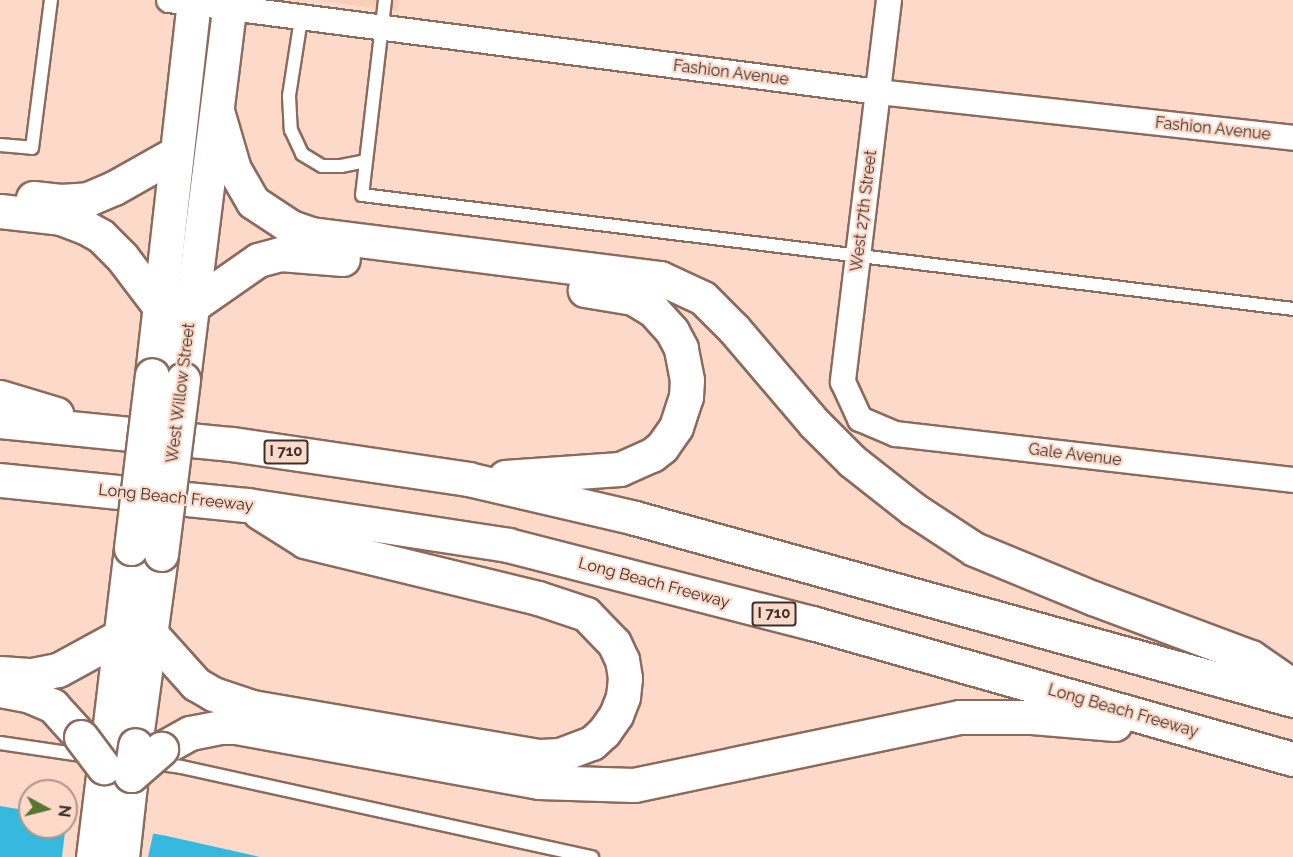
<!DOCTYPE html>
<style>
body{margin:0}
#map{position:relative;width:1293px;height:857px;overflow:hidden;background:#fdd9c9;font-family:Raleway,sans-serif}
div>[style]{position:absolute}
.built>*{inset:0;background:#f8cdb9}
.water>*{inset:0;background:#36b9df}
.pier>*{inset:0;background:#fdd9c9}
.roads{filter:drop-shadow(2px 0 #8b6b5d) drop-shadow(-2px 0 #8b6b5d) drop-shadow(0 2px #8b6b5d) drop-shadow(0 -2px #8b6b5d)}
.lane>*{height:12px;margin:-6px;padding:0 6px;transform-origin:6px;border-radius:6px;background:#fff}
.street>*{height:24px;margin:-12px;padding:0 12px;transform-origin:12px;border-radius:12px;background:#fff}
.primary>*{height:33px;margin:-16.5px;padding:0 16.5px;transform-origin:16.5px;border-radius:16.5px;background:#fff}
.highway>*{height:33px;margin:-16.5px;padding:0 16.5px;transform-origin:16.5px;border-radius:16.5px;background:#fff}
.bridges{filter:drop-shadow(2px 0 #8b6b5d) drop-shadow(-2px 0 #8b6b5d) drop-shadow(0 2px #8b6b5d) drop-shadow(0 -2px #8b6b5d)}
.primary-bridge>*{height:33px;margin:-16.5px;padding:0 16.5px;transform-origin:16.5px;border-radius:16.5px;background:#fff}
.highway-bridge>*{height:33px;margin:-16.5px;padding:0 16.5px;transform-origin:16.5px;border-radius:16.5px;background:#fff}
span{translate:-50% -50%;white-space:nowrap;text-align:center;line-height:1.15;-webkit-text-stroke:4.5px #fdd9c9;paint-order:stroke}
.shield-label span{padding:2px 4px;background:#fdd9c9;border:2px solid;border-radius:4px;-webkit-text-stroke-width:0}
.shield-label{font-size:15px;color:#3d2f29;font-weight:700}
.street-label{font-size:16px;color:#3d2f29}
.north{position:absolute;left:18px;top:779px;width:60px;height:60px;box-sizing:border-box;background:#fdd9c9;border:2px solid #b09589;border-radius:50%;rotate:97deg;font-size:16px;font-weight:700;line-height:24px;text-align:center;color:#3d2f29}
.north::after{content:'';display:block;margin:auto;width:21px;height:27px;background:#56772f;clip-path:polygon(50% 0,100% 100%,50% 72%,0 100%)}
</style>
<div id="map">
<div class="built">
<i style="clip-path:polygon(317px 0,399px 0,398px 11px)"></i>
</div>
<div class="water">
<i style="clip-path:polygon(0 806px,30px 811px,30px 827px,66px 827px,66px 818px,167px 836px,260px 857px,0 857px)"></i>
</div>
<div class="pier">
<i style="clip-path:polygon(67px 815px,154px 830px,148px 857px,62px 857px)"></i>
</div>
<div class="roads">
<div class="lane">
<i style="left:385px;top:0;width:196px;rotate:96.7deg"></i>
<i style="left:362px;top:195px;width:938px;rotate:6.98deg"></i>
<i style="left:301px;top:19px;width:78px;rotate:98.9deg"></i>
<i style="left:289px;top:96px;width:34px;rotate:87deg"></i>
<i style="left:291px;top:130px;width:26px;rotate:65deg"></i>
<i style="left:302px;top:154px;width:23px;rotate:31deg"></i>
<i style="left:322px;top:166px;width:19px"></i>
<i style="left:341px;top:166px;width:25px;rotate:-11deg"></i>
<i style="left:0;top:145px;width:32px;rotate:5deg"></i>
<i style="left:32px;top:148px;width:149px;rotate:-82.7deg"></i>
<i style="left:0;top:743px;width:89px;rotate:8.4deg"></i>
<i style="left:153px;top:763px;width:28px;rotate:8deg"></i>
<i style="left:181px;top:767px;width:421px;rotate:12.4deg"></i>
</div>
<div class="street">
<i style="left:169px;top:0;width:715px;rotate:7.39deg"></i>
<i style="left:878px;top:92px;width:418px;rotate:6.3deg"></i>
<i style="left:889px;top:0;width:385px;rotate:96.9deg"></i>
<i style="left:843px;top:382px;width:41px;rotate:65.3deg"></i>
<i style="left:860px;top:419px;width:39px;rotate:23deg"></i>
<i style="left:896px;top:434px;width:400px;rotate:6.6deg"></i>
</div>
<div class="primary">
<i style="left:152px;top:375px;width:377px;rotate:-83.6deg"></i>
<i style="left:183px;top:379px;width:382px;rotate:-82.9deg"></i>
<i style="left:108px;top:741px;width:194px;rotate:-83.2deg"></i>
<i style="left:135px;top:745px;width:193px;rotate:-82.2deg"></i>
<i style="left:93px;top:857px;width:91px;rotate:-83deg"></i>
<i style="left:122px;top:857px;width:82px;rotate:-83.7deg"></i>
</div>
<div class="highway">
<i style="left:217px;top:111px;width:60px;rotate:73.7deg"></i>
<i style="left:234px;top:169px;width:38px;rotate:60deg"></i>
<i style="left:253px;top:202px;width:45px;rotate:33.3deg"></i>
<i style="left:291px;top:227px;width:21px;rotate:19deg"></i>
<i style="left:311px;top:234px;width:352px;rotate:7.2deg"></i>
<i style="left:660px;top:278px;width:47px;rotate:24.9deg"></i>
<i style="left:703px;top:298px;width:44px;rotate:45deg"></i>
<i style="left:734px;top:329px;width:123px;rotate:49.6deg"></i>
<i style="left:814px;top:423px;width:54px;rotate:45deg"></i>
<i style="left:852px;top:461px;width:78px;rotate:38.2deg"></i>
<i style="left:913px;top:509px;width:73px;rotate:33.3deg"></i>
<i style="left:974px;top:549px;width:129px;rotate:22.4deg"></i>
<i style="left:1093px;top:598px;width:169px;rotate:20.5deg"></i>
<i style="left:1251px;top:657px;width:51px;rotate:34.6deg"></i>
<i style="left:33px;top:198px;width:28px;rotate:6deg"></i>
<i style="left:61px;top:201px;width:27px;rotate:-4deg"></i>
<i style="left:88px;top:199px;width:28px;rotate:-23deg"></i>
<i style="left:114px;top:188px;width:71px;rotate:-29.4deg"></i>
<i style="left:0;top:211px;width:61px;rotate:6.5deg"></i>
<i style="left:61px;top:218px;width:26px;rotate:21deg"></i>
<i style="left:85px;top:227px;width:18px;rotate:29deg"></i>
<i style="left:101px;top:236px;width:30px;rotate:45deg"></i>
<i style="left:122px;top:257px;width:61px;rotate:52.9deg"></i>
<i style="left:192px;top:306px;width:80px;rotate:-34.9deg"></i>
<i style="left:258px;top:260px;width:23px;rotate:-15deg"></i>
<i style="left:280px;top:254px;width:63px;rotate:4.5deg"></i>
<i style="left:0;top:397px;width:59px;rotate:16.9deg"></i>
<i style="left:0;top:421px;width:233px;rotate:5.7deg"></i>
<i style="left:232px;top:444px;width:239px;rotate:8.4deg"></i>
<i style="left:468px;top:479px;width:171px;rotate:13.1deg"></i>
<i style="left:635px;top:518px;width:683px;rotate:15.46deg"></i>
<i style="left:505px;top:477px;width:115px;rotate:-4deg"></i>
<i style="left:620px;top:469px;width:35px;rotate:-24deg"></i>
<i style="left:652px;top:455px;width:13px;rotate:-39deg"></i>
<i style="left:662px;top:447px;width:24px;rotate:-55deg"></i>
<i style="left:676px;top:427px;width:32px;rotate:-72deg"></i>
<i style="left:686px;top:397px;width:17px;rotate:-87deg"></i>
<i style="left:687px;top:380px;width:33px;rotate:-101deg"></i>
<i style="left:681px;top:348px;width:19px;rotate:-118deg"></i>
<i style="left:672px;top:331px;width:28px;rotate:-132deg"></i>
<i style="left:653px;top:310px;width:23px;rotate:-149deg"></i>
<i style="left:633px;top:298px;width:49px;rotate:-170.5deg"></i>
<i style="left:0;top:480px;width:248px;rotate:5.8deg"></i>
<i style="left:247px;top:505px;width:264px;rotate:8.7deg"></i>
<i style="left:508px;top:545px;width:314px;rotate:14.4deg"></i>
<i style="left:812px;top:623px;width:500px;rotate:15.8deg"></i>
<i style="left:152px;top:635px;width:66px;rotate:48.1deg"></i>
<i style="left:196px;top:684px;width:20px;rotate:30deg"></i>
<i style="left:213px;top:694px;width:41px;rotate:18.4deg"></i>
<i style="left:252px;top:707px;width:292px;rotate:9.7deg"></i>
<i style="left:540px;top:756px;width:20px;rotate:-3deg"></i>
<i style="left:560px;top:755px;width:34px;rotate:-21deg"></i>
<i style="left:592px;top:743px;width:16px;rotate:-43deg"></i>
<i style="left:604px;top:732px;width:21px;rotate:-55deg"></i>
<i style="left:616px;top:715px;width:19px;rotate:-69deg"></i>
<i style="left:623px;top:697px;width:19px;rotate:-84deg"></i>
<i style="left:625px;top:678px;width:18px;rotate:-99deg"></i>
<i style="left:622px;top:660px;width:19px;rotate:-115deg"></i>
<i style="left:614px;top:643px;width:40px;rotate:-134deg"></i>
<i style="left:586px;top:614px;width:51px;rotate:-161.6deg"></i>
<i style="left:538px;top:598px;width:240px;rotate:-166.3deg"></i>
<i style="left:305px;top:541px;width:54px;rotate:-147.8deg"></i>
<i style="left:0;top:673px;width:32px;rotate:4deg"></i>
<i style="left:32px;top:675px;width:26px;rotate:-11deg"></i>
<i style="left:58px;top:670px;width:71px;rotate:-28.7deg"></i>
<i style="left:0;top:690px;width:31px;rotate:11deg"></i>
<i style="left:30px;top:696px;width:25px;rotate:23deg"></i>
<i style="left:53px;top:706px;width:42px;rotate:47.9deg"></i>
<i style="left:161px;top:749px;width:33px;rotate:-29deg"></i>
<i style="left:190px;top:733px;width:32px;rotate:-11deg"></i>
<i style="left:221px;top:727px;width:15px"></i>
<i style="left:236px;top:727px;width:308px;rotate:10.3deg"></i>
<i style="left:539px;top:782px;width:95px;rotate:1.8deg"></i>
<i style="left:634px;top:785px;width:333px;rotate:-11.8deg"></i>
<i style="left:960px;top:717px;width:72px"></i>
<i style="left:1032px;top:717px;width:83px;rotate:4.8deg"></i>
</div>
</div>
<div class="bridges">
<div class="primary-bridge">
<i style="left:131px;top:548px;width:174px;rotate:-83.1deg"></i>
<i style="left:161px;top:554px;width:176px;rotate:-82.8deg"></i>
<i style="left:131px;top:775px;width:30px;rotate:-82deg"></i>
</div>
<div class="highway-bridge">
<i style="left:81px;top:737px;width:38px;rotate:53deg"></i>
<i style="left:131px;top:775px;width:40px;rotate:-41deg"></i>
</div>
</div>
<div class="shield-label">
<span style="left:286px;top:452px">I 710</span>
<span style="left:774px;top:614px">I 710</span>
</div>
<div class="street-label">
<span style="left:731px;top:73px;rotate:7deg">Fashion Avenue</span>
<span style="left:1213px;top:129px;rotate:6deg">Fashion Avenue</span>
<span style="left:864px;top:211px;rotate:-83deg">West 27th Street</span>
<span style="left:181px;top:393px;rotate:-83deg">West Willow Street</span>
<span style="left:1075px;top:455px;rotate:7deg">Gale Avenue</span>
<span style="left:176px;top:498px;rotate:6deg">Long Beach Freeway</span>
<span style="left:654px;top:583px;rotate:15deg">Long Beach Freeway</span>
<span style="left:1123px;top:711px;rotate:16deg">Long Beach Freeway</span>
</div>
<div class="north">N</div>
</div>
